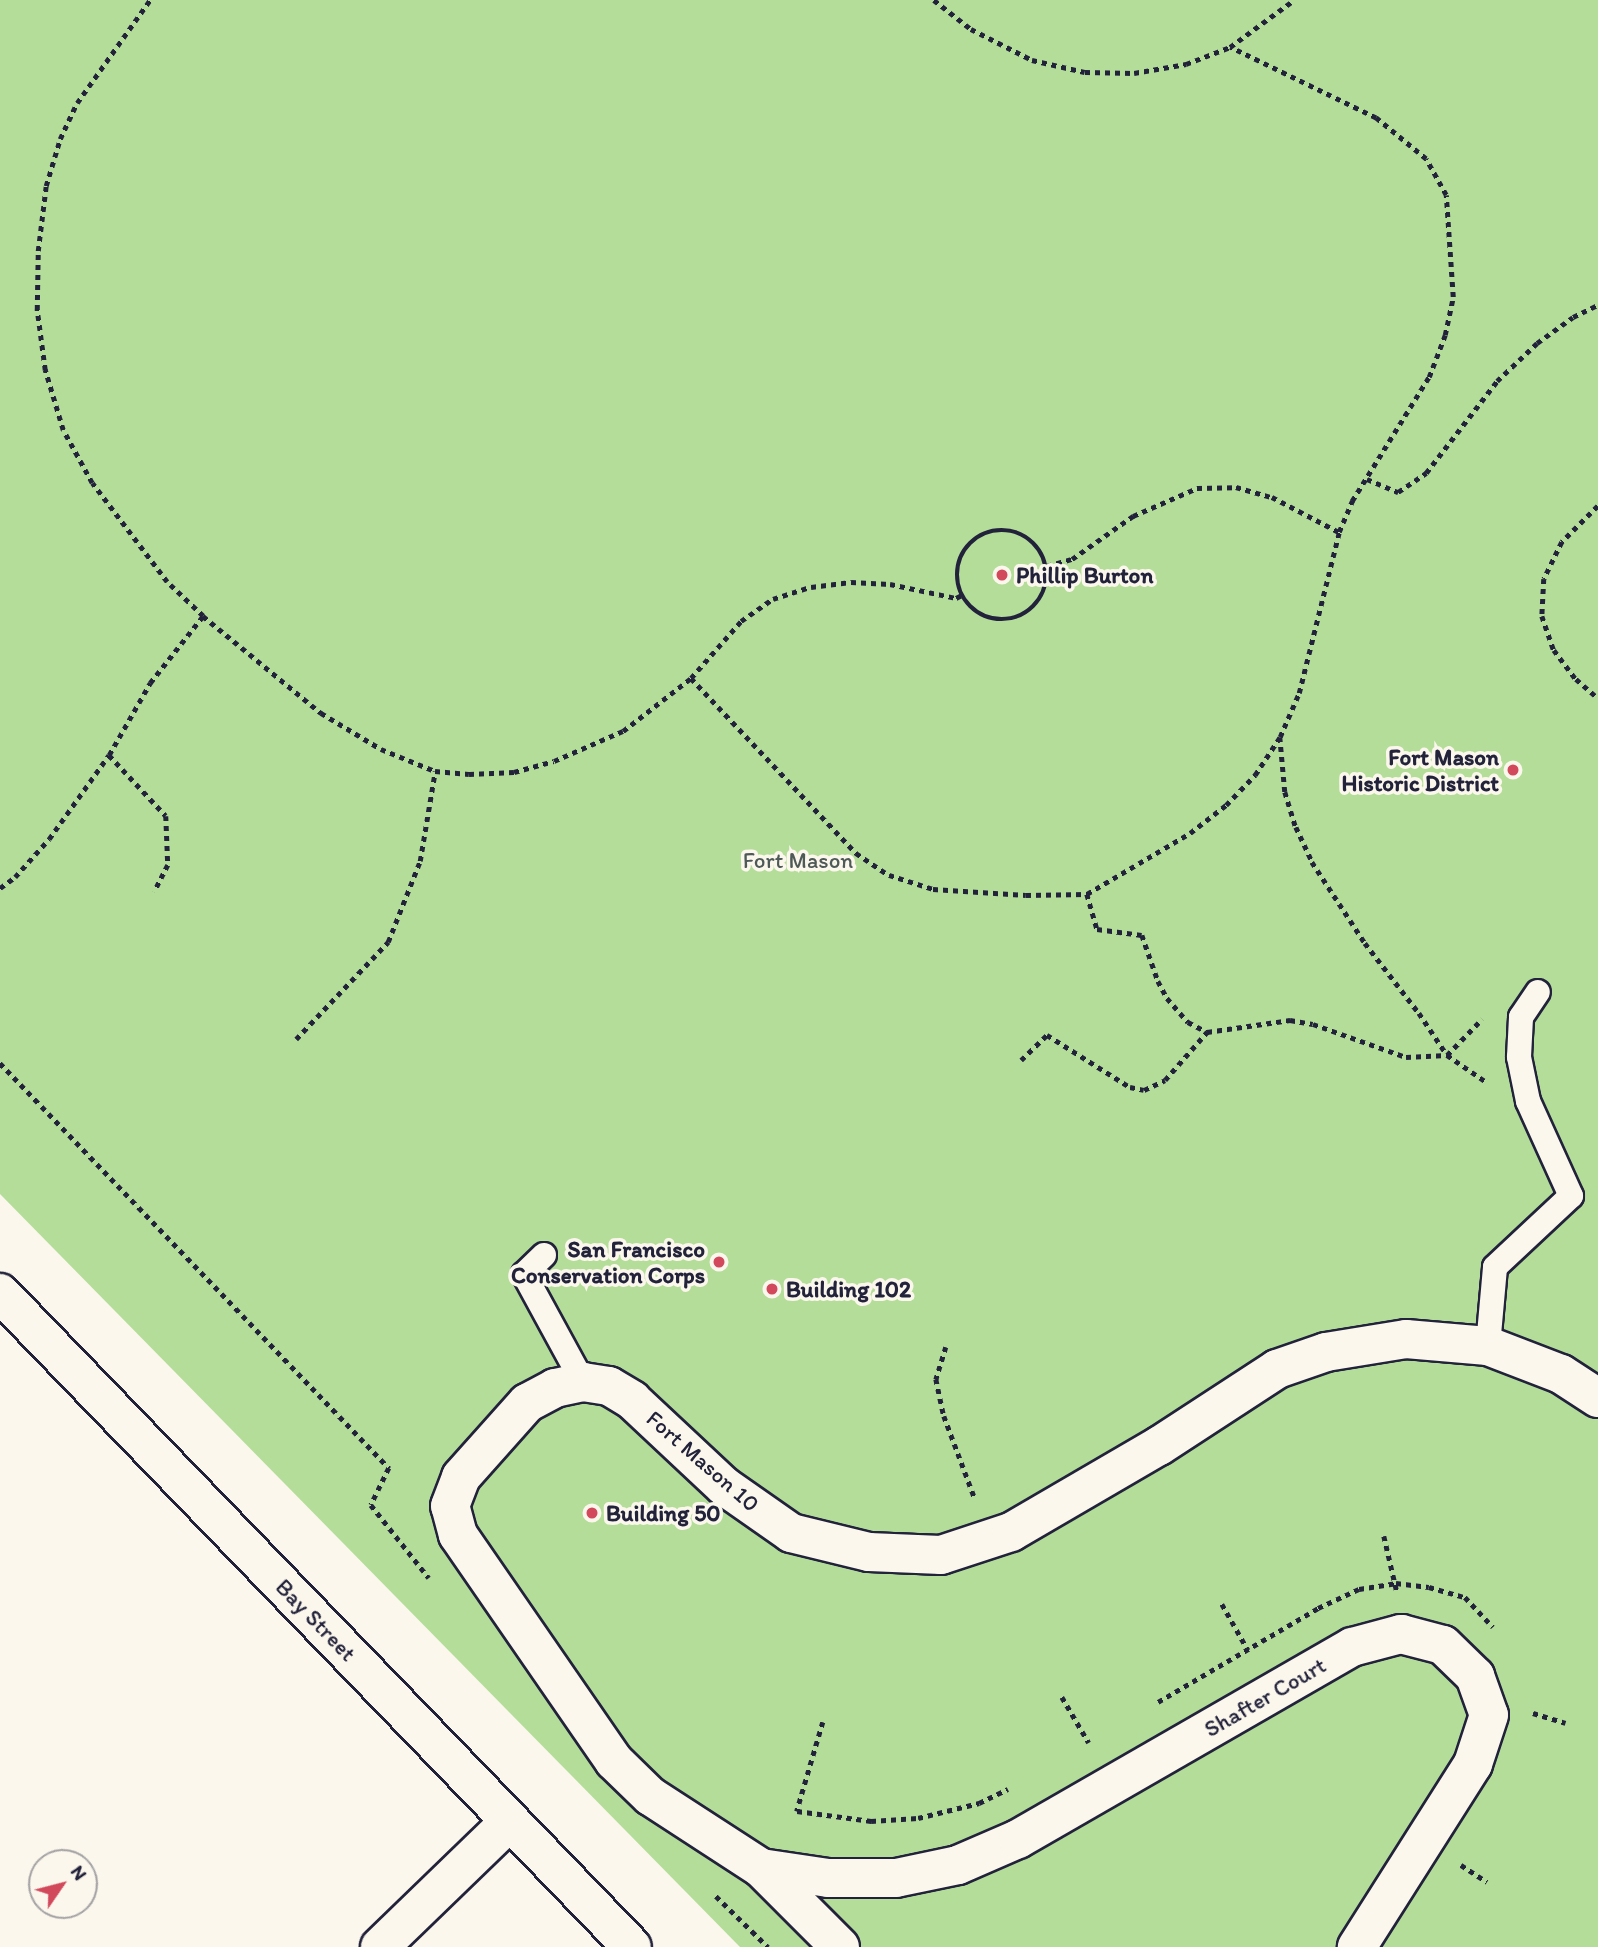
<!DOCTYPE html>
<style>
body{margin:0}
#map{position:relative;width:1598px;height:1947px;overflow:hidden;background:#fbf7ec;font-family:Itim,sans-serif}
div>[style]{position:absolute}
.green>*{inset:0;background:#b4dd9a}
.path>*{height:4.5px;margin-top:-2.25px;transform-origin:0;background:repeating-linear-gradient(90deg,#22223b 0 5px,transparent 0 10px)}
.path>.ring{margin:-2.25px;padding:0;box-sizing:content-box;background:none;border:4.5px solid #22223b;border-radius:50%}
.roads{filter:drop-shadow(2px 0 #22223b) drop-shadow(-2px 0 #22223b) drop-shadow(0 2px #22223b) drop-shadow(0 -2px #22223b)}
.lane>*{height:24px;margin:-12px;padding:0 12px;transform-origin:12px;border-radius:12px;background:#fbf7ec}
.street>*{height:38px;margin:-19px;padding:0 19px;transform-origin:19px;border-radius:19px;background:#fbf7ec}
.secondary>*{height:38px;margin:-19px;padding:0 19px;transform-origin:19px;border-radius:19px;background:#fbf7ec}
.dots>*{width:19px;height:19px;translate:-50% -50%;box-sizing:border-box;border:4px solid #fbf7ec;border-radius:50%}
span{translate:-50% -50%;white-space:nowrap;text-align:center;line-height:1.15;-webkit-text-stroke:7px #fbf7ec;paint-order:stroke}
.poi-label{font-size:23px;color:#22223b;font-weight:700}
.left{translate:0 -50%;text-align:left}
.right{translate:-100% -50%;text-align:right}
.park-label{font-size:23px;color:#4e5a58}
.street-label{font-size:23px;color:#22223b}
.north{position:absolute;left:28px;top:1849px;width:70px;height:70px;box-sizing:border-box;background:#fbf7ec;border:2px solid #a4a2a5;border-radius:50%;rotate:55deg;font-size:19px;font-weight:700;line-height:28px;text-align:center;color:#22223b}
.north::after{content:'';display:block;margin:auto;width:24px;height:32px;background:#d1495b;clip-path:polygon(50% 0,100% 100%,50% 72%,0 100%)}
</style>
<div id="map">
<div class="green">
<i style="clip-path:polygon(0 0,1598px 0,1598px 1947px,740px 1947px,0 1194px)"></i>
</div>
<div class="path">
<i style="left:934px;top:0;width:47px;rotate:38.1deg"></i>
<i style="left:971px;top:29px;width:68px;rotate:26.9deg"></i>
<i style="left:1032px;top:60px;width:54px;rotate:12.8deg"></i>
<i style="left:1085px;top:72px;width:49px;rotate:1.2deg"></i>
<i style="left:1134px;top:73px;width:53px;rotate:-9.8deg"></i>
<i style="left:1186px;top:64px;width:47px;rotate:-21.1deg"></i>
<i style="left:1230px;top:47px;width:79px;rotate:-36.3deg"></i>
<i style="left:1367px;top:479px;width:34px;rotate:23deg"></i>
<i style="left:1398px;top:492px;width:34px;rotate:-34deg"></i>
<i style="left:1426px;top:473px;width:116px;rotate:-52.3deg"></i>
<i style="left:1497px;top:381px;width:55px;rotate:-43.5deg"></i>
<i style="left:1537px;top:343px;width:44px;rotate:-35.8deg"></i>
<i style="left:1573px;top:317px;width:28px;rotate:-26deg"></i>
<i style="left:1598px;top:506px;width:51px;rotate:135deg"></i>
<i style="left:1562px;top:542px;width:41px;rotate:115.9deg"></i>
<i style="left:1544px;top:579px;width:37px;rotate:93deg"></i>
<i style="left:1542px;top:616px;width:36px;rotate:71deg"></i>
<i style="left:1554px;top:650px;width:36px;rotate:53deg"></i>
<i style="left:1576px;top:679px;width:29px;rotate:41deg"></i>
<i class="ring" style="left:957px;top:530px;width:85.5px;height:85.5px"></i>
<i style="left:1047px;top:566px;width:26px;rotate:-16deg"></i>
<i style="left:1072px;top:559px;width:75px;rotate:-35.2deg"></i>
<i style="left:1133px;top:516px;width:70px;rotate:-23.6deg"></i>
<i style="left:1197px;top:488px;width:39px;rotate:-1deg"></i>
<i style="left:1236px;top:487px;width:37px;rotate:16deg"></i>
<i style="left:1272px;top:497px;width:76px;rotate:27.6deg"></i>
<i style="left:203px;top:616px;width:153px;rotate:39.4deg"></i>
<i style="left:321px;top:713px;width:70px;rotate:31deg"></i>
<i style="left:381px;top:749px;width:58px;rotate:22.2deg"></i>
<i style="left:435px;top:771px;width:34px;rotate:5deg"></i>
<i style="left:469px;top:774px;width:45px;rotate:-2.5deg"></i>
<i style="left:514px;top:772px;width:41px;rotate:-15.4deg"></i>
<i style="left:554px;top:761px;width:75px;rotate:-23.5deg"></i>
<i style="left:623px;top:731px;width:86px;rotate:-37.9deg"></i>
<i style="left:691px;top:678px;width:76px;rotate:-48.7deg"></i>
<i style="left:741px;top:621px;width:39px;rotate:-35deg"></i>
<i style="left:773px;top:599px;width:40px;rotate:-18deg"></i>
<i style="left:811px;top:587px;width:40px;rotate:-7.1deg"></i>
<i style="left:851px;top:582px;width:39px;rotate:3deg"></i>
<i style="left:890px;top:584px;width:67px;rotate:12deg"></i>
<i style="left:956px;top:598px;width:7px;rotate:-27deg"></i>
<i style="left:691px;top:678px;width:241px;rotate:46.7deg"></i>
<i style="left:856px;top:853px;width:40px;rotate:34deg"></i>
<i style="left:889px;top:875px;width:46px;rotate:17.7deg"></i>
<i style="left:933px;top:889px;width:93px;rotate:3.7deg"></i>
<i style="left:1026px;top:895px;width:61px;rotate:-0.9deg"></i>
<i style="left:1087px;top:894px;width:120px;rotate:-30.6deg"></i>
<i style="left:1190px;top:833px;width:46px;rotate:-37.9deg"></i>
<i style="left:1226px;top:805px;width:42px;rotate:-46deg"></i>
<i style="left:1255px;top:775px;width:45px;rotate:-56.7deg"></i>
<i style="left:1280px;top:737px;width:48px;rotate:-66.6deg"></i>
<i style="left:1299px;top:693px;width:166px;rotate:-76deg"></i>
<i style="left:1339px;top:532px;width:34px;rotate:-67deg"></i>
<i style="left:1352px;top:501px;width:146px;rotate:-58.2deg"></i>
<i style="left:1429px;top:377px;width:45px;rotate:-69.1deg"></i>
<i style="left:1445px;top:335px;width:39px;rotate:-78deg"></i>
<i style="left:1453px;top:297px;width:102px;rotate:-93.9deg"></i>
<i style="left:1446px;top:195px;width:41px;rotate:-119.1deg"></i>
<i style="left:1426px;top:159px;width:65px;rotate:-140.6deg"></i>
<i style="left:1376px;top:118px;width:162px;rotate:-154.1deg"></i>
<i style="left:1280px;top:737px;width:55px;rotate:84.8deg"></i>
<i style="left:1285px;top:792px;width:37px;rotate:73deg"></i>
<i style="left:1296px;top:827px;width:38px;rotate:65deg"></i>
<i style="left:1312px;top:862px;width:97px;rotate:56.8deg"></i>
<i style="left:1365px;top:943px;width:88px;rotate:52.4deg"></i>
<i style="left:1419px;top:1013px;width:50px;rotate:56.3deg"></i>
<i style="left:1447px;top:1055px;width:50px;rotate:-45.8deg"></i>
<i style="left:109px;top:755px;width:83px;rotate:46.9deg"></i>
<i style="left:166px;top:816px;width:49px;rotate:87.7deg"></i>
<i style="left:168px;top:865px;width:30px;rotate:117deg"></i>
<i style="left:0;top:888px;width:19px;rotate:-36deg"></i>
<i style="left:15px;top:877px;width:51px;rotate:-48.2deg"></i>
<i style="left:49px;top:839px;width:103px;rotate:-54.5deg"></i>
<i style="left:109px;top:755px;width:83px;rotate:-60.3deg"></i>
<i style="left:150px;top:683px;width:85px;rotate:-51.7deg"></i>
<i style="left:203px;top:616px;width:50px;rotate:-136.6deg"></i>
<i style="left:167px;top:582px;width:124px;rotate:-127.1deg"></i>
<i style="left:92px;top:483px;width:60px;rotate:-118.7deg"></i>
<i style="left:63px;top:430px;width:63px;rotate:-106.7deg"></i>
<i style="left:45px;top:370px;width:61px;rotate:-97.6deg"></i>
<i style="left:37px;top:310px;width:59px;rotate:-89deg"></i>
<i style="left:38px;top:251px;width:65px;rotate:-83deg"></i>
<i style="left:46px;top:186px;width:49px;rotate:-73.4deg"></i>
<i style="left:60px;top:139px;width:40px;rotate:-65deg"></i>
<i style="left:77px;top:103px;width:126px;rotate:-54.7deg"></i>
<i style="left:1087px;top:894px;width:36px;rotate:74deg"></i>
<i style="left:1097px;top:929px;width:45px;rotate:7.6deg"></i>
<i style="left:1142px;top:935px;width:49px;rotate:70.8deg"></i>
<i style="left:1158px;top:981px;width:19px;rotate:62deg"></i>
<i style="left:1167px;top:998px;width:32px;rotate:49deg"></i>
<i style="left:1188px;top:1022px;width:21px;rotate:28deg"></i>
<i style="left:1207px;top:1032px;width:84px;rotate:-8.2deg"></i>
<i style="left:1290px;top:1020px;width:23px;rotate:10deg"></i>
<i style="left:1313px;top:1024px;width:99px;rotate:19.5deg"></i>
<i style="left:1406px;top:1057px;width:41px;rotate:-2.8deg"></i>
<i style="left:1447px;top:1055px;width:46px;rotate:34.4deg"></i>
<i style="left:296px;top:1039px;width:134px;rotate:-46.5deg"></i>
<i style="left:388px;top:942px;width:87px;rotate:-68.4deg"></i>
<i style="left:420px;top:861px;width:91px;rotate:-80.5deg"></i>
<i style="left:1021px;top:1060px;width:36px;rotate:-44deg"></i>
<i style="left:1047px;top:1035px;width:98px;rotate:32.1deg"></i>
<i style="left:1130px;top:1087px;width:14px;rotate:12deg"></i>
<i style="left:1144px;top:1090px;width:23px;rotate:-25deg"></i>
<i style="left:1165px;top:1080px;width:64px;rotate:-48.8deg"></i>
<i style="left:0;top:1063px;width:562px;rotate:46.15deg"></i>
<i style="left:389px;top:1468px;width:41px;rotate:115.9deg"></i>
<i style="left:371px;top:1505px;width:93px;rotate:51.5deg"></i>
<i style="left:946px;top:1347px;width:34px;rotate:107deg"></i>
<i style="left:936px;top:1379px;width:38px;rotate:78deg"></i>
<i style="left:944px;top:1416px;width:89px;rotate:69.5deg"></i>
<i style="left:1384px;top:1536px;width:57px;rotate:76.9deg"></i>
<i style="left:1222px;top:1604px;width:53px;rotate:60.5deg"></i>
<i style="left:1062px;top:1697px;width:53px;rotate:59.6deg"></i>
<i style="left:1158px;top:1702px;width:186px;rotate:-30.4deg"></i>
<i style="left:1318px;top:1608px;width:45px;rotate:-24.9deg"></i>
<i style="left:1359px;top:1589px;width:37px;rotate:-9deg"></i>
<i style="left:1396px;top:1583px;width:33px;rotate:7deg"></i>
<i style="left:1429px;top:1587px;width:37px;rotate:16deg"></i>
<i style="left:1465px;top:1597px;width:41px;rotate:47deg"></i>
<i style="left:1533px;top:1713px;width:34px;rotate:17deg"></i>
<i style="left:823px;top:1722px;width:93px;rotate:106.3deg"></i>
<i style="left:797px;top:1811px;width:75px;rotate:7.7deg"></i>
<i style="left:871px;top:1821px;width:47px;rotate:-3.7deg"></i>
<i style="left:918px;top:1818px;width:63px;rotate:-13.8deg"></i>
<i style="left:979px;top:1803px;width:32px;rotate:-26deg"></i>
<i style="left:1461px;top:1865px;width:31px;rotate:33deg"></i>
<i style="left:716px;top:1896px;width:73px;rotate:44.4deg"></i>
</div>
<div class="roads">
<div class="lane">
<i style="left:544px;top:1255px;width:28px;rotate:136deg"></i>
<i style="left:524px;top:1274px;width:123px;rotate:61.4deg"></i>
<i style="left:1488px;top:1346px;width:79px;rotate:-84.9deg"></i>
<i style="left:1495px;top:1267px;width:104px;rotate:-43.1deg"></i>
<i style="left:1571px;top:1196px;width:104px;rotate:-114.4deg"></i>
<i style="left:1528px;top:1101px;width:45px;rotate:-101.6deg"></i>
<i style="left:1519px;top:1057px;width:40px;rotate:-87.1deg"></i>
<i style="left:1521px;top:1017px;width:30px;rotate:-56deg"></i>
</div>
<div class="street">
<i style="left:761px;top:1868px;width:68px;rotate:8.5deg"></i>
<i style="left:828px;top:1878px;width:68px"></i>
<i style="left:896px;top:1878px;width:63px;rotate:-11.8deg"></i>
<i style="left:958px;top:1865px;width:65px;rotate:-23.4deg"></i>
<i style="left:1018px;top:1839px;width:385px;rotate:-29.9deg"></i>
<i style="left:1352px;top:1647px;width:51px;rotate:-14.9deg"></i>
<i style="left:1401px;top:1634px;width:43px;rotate:14.7deg"></i>
<i style="left:1443px;top:1645px;width:45px;rotate:44.1deg"></i>
<i style="left:1475px;top:1676px;width:41px;rotate:70.3deg"></i>
<i style="left:1489px;top:1715px;width:52px;rotate:108.1deg"></i>
<i style="left:1473px;top:1764px;width:217px;rotate:122.4deg"></i>
<i style="left:380px;top:1947px;width:181px;rotate:-44.1deg"></i>
<i style="left:840px;top:1947px;width:112px;rotate:-135deg"></i>
<i style="left:761px;top:1868px;width:132px;rotate:-147deg"></i>
<i style="left:650px;top:1796px;width:50px;rotate:-135.8deg"></i>
<i style="left:614px;top:1761px;width:275px;rotate:-124.6deg"></i>
<i style="left:458px;top:1535px;width:30px;rotate:-105deg"></i>
<i style="left:450px;top:1506px;width:31px;rotate:-69deg"></i>
<i style="left:461px;top:1477px;width:99px;rotate:-48.3deg"></i>
<i style="left:527px;top:1403px;width:32px;rotate:-28deg"></i>
<i style="left:555px;top:1388px;width:29px;rotate:-12deg"></i>
<i style="left:583px;top:1382px;width:26px;rotate:9deg"></i>
<i style="left:609px;top:1386px;width:27px;rotate:31deg"></i>
<i style="left:632px;top:1400px;width:126px;rotate:43.1deg"></i>
<i style="left:724px;top:1486px;width:82px;rotate:35deg"></i>
<i style="left:791px;top:1533px;width:80px;rotate:13.7deg"></i>
<i style="left:869px;top:1552px;width:72px;rotate:2.4deg"></i>
<i style="left:941px;top:1555px;width:74px;rotate:-18.2deg"></i>
<i style="left:1011px;top:1532px;width:171px;rotate:-30.2deg"></i>
<i style="left:1159px;top:1446px;width:141px;rotate:-33.1deg"></i>
<i style="left:1277px;top:1369px;width:52px;rotate:-19.1deg"></i>
<i style="left:1326px;top:1352px;width:81px;rotate:-9.2deg"></i>
<i style="left:1406px;top:1339px;width:82px;rotate:4.9deg"></i>
<i style="left:1488px;top:1346px;width:78px;rotate:21deg"></i>
<i style="left:1561px;top:1374px;width:44px;rotate:33deg"></i>
</div>
<div class="secondary">
<i style="left:0;top:1293px;width:909px;rotate:45.98deg"></i>
</div>
</div>
<div class="dots">
<i style="left:1002px;top:575px;background:#d1495b"></i>
<i style="left:1513px;top:770px;background:#d1495b"></i>
<i style="left:719px;top:1262px;background:#d1495b"></i>
<i style="left:772px;top:1289px;background:#d1495b"></i>
<i style="left:592px;top:1513px;background:#d1495b"></i>
</div>
<div class="poi-label">
<span class="left" style="left:1016px;top:575px">Phillip Burton</span>
<span class="right" style="left:1499px;top:770px">Fort Mason<br>Historic District</span>
<span class="right" style="left:705px;top:1262px">San Francisco<br>Conservation Corps</span>
<span class="left" style="left:786px;top:1289px">Building 102</span>
<span class="left" style="left:606px;top:1513px">Building 50</span>
</div>
<div class="park-label">
<span style="left:798px;top:860px">Fort Mason</span>
</div>
<div class="street-label">
<span style="left:703px;top:1461px;rotate:41deg">Fort Mason 10</span>
<span style="left:316px;top:1620px;rotate:46deg">Bay Street</span>
<span style="left:1265px;top:1697px;rotate:-30deg">Shafter Court</span>
</div>
<div class="north">N</div>
</div>
